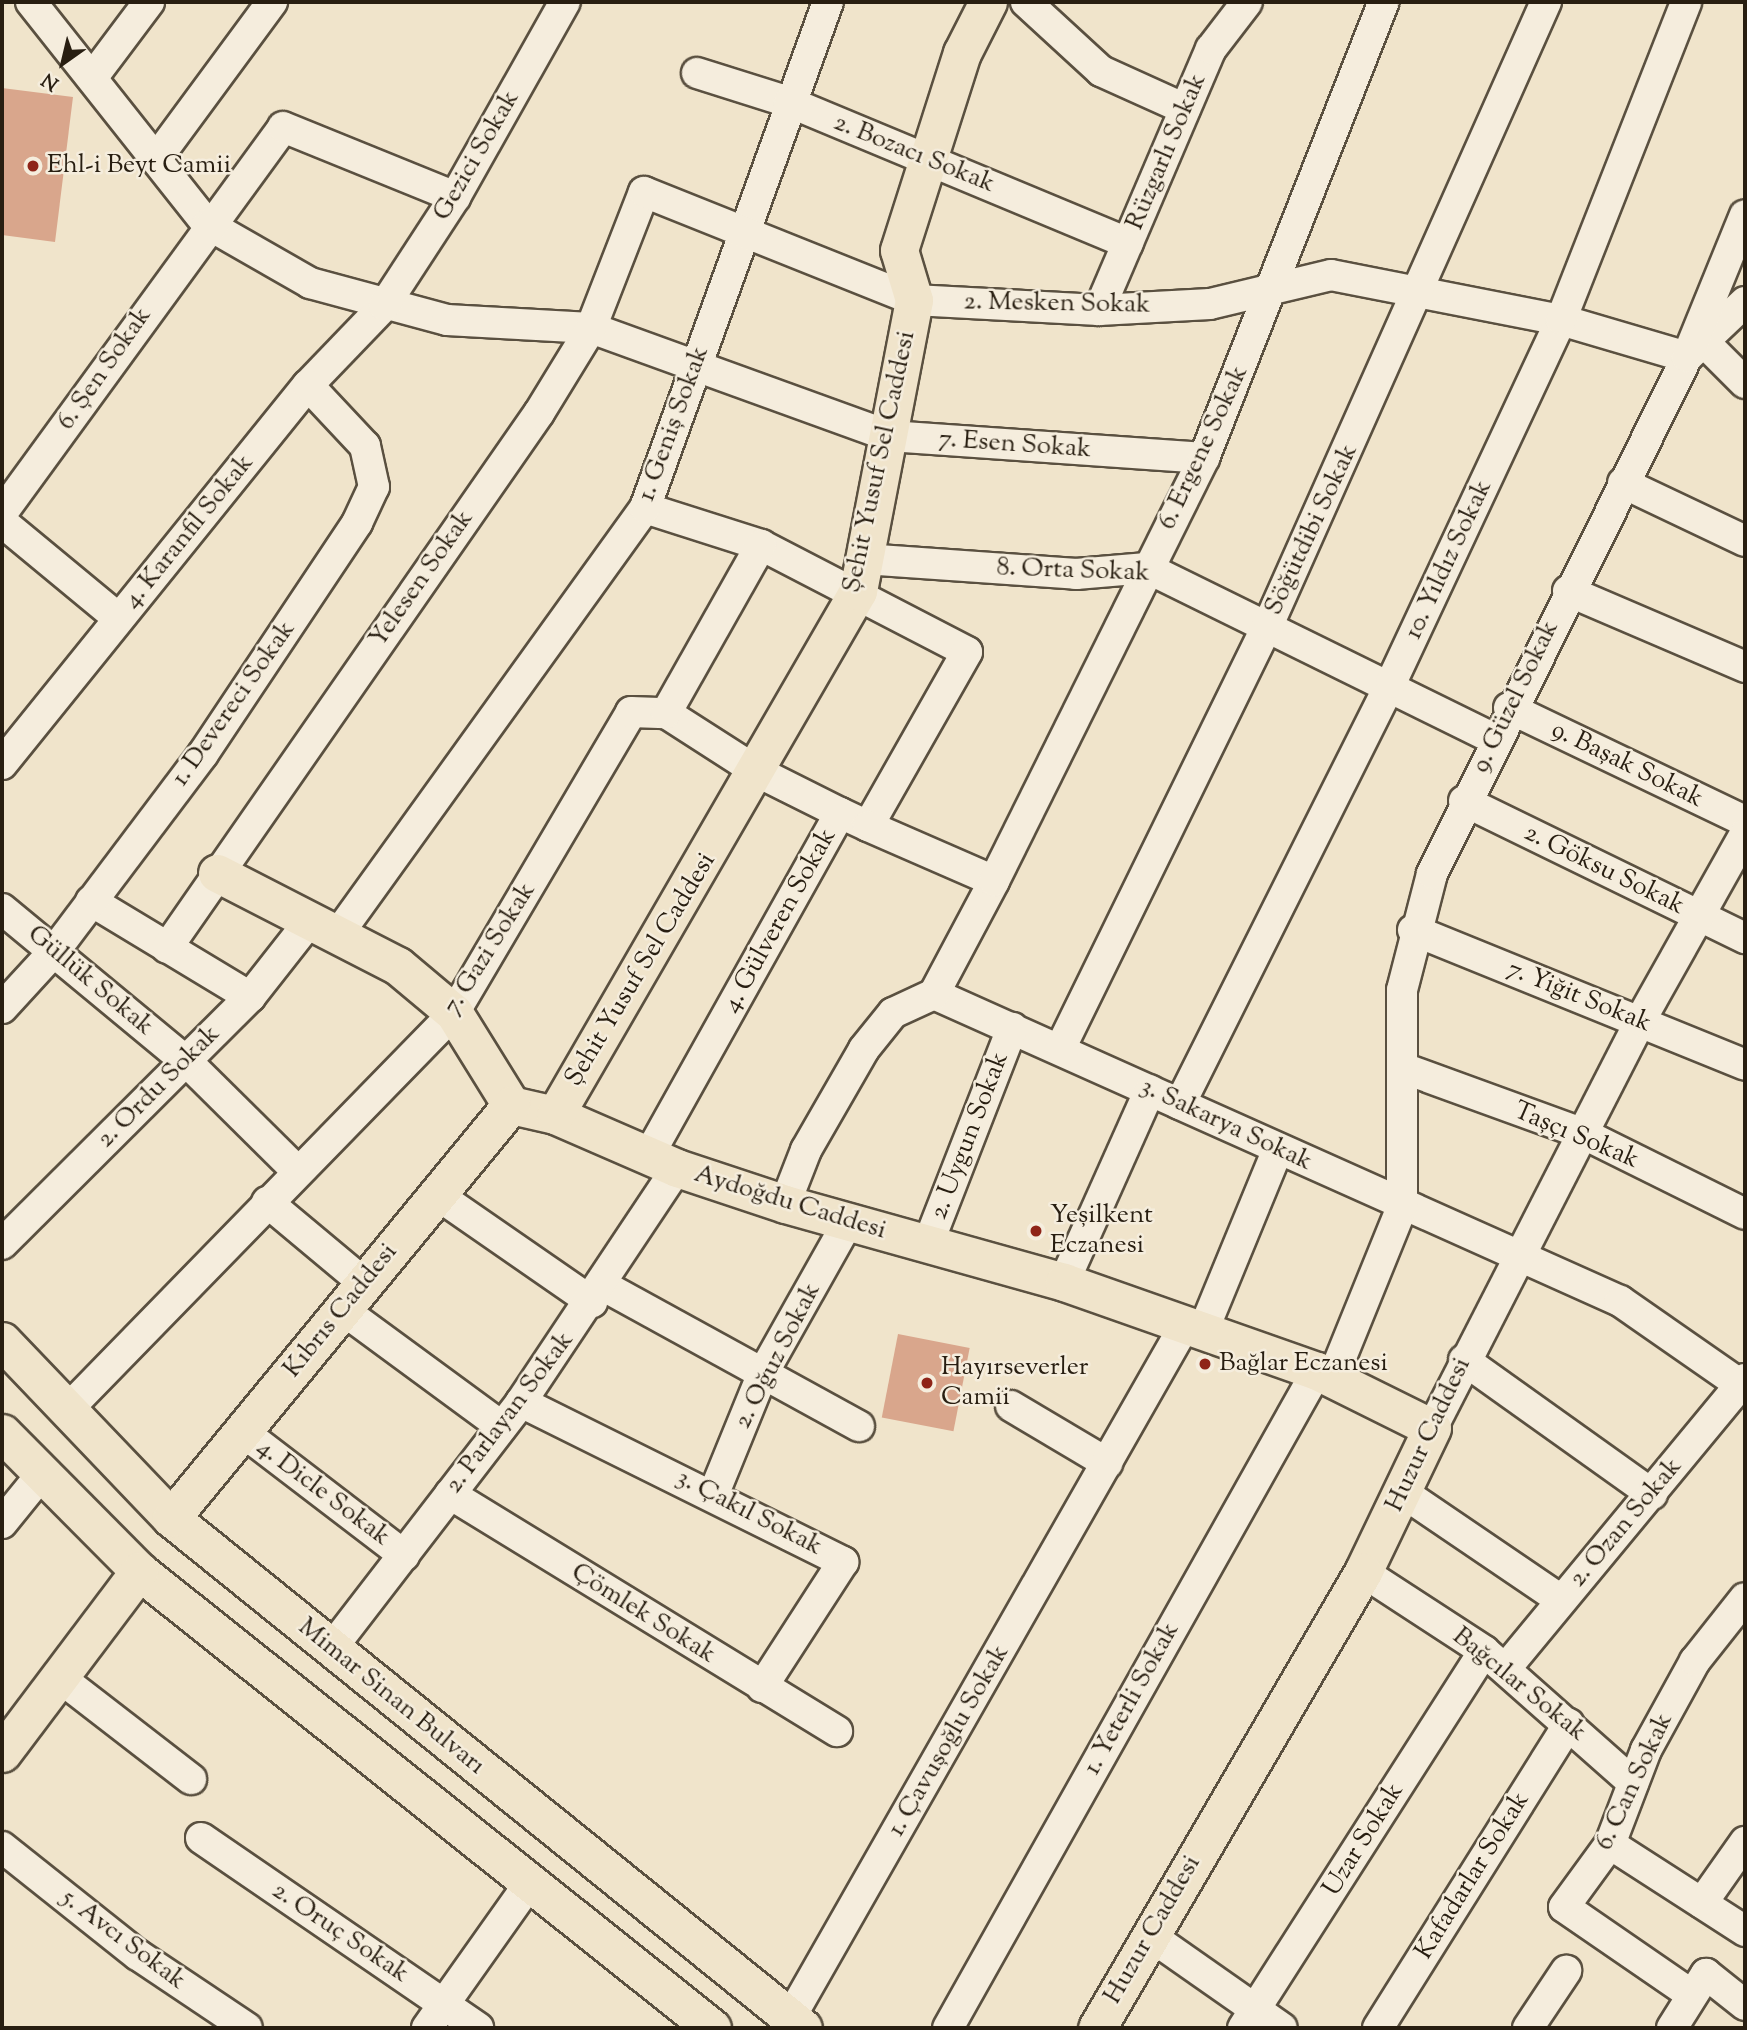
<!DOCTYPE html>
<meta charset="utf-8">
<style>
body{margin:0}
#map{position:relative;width:1747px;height:2030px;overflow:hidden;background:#f0e4cb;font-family:"Sorts Mill Goudy",serif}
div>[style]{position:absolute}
.building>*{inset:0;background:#d9a68c;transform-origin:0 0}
.roads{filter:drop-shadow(2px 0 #5a5040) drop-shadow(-2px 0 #5a5040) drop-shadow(0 2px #5a5040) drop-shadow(0 -2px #5a5040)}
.minor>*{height:30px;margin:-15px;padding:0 15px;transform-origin:15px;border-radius:15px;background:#f5eddd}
.major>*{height:37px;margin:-18.5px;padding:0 18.5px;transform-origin:18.5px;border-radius:18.5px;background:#f0e4cb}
.dots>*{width:19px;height:19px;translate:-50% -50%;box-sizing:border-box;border:4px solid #f5eddd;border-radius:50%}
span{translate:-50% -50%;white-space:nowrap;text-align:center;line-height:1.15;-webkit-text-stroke:5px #f5eddd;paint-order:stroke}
.street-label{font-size:26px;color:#281e11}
.poi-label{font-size:26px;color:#281e11}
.left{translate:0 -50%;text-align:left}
.frame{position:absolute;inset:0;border:4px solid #281e11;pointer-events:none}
.north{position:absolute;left:28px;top:28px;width:70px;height:70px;-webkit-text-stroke:5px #f5eddd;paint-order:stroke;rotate:214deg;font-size:19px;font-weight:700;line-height:28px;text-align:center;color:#281e11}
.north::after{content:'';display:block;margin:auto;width:24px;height:32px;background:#281e11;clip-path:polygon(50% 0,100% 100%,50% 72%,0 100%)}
</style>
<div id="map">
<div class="building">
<i style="clip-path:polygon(2px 88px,73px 97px,55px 242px,2px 235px)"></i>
<i style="left:898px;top:1334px;width:73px;height:85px;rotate:11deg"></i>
</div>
<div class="roads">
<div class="minor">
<i style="left:31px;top:2px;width:283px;rotate:51.6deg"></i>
<i style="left:207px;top:224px;width:119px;rotate:29.8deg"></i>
<i style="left:310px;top:283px;width:142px;rotate:15.1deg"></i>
<i style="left:447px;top:320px;width:144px;rotate:3.2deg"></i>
<i style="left:591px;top:328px;width:318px;rotate:19.9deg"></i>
<i style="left:890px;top:436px;width:315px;rotate:4deg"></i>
<i style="left:1026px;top:2px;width:102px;rotate:42.6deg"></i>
<i style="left:1101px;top:71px;width:92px;rotate:24.3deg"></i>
<i style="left:697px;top:73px;width:96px;rotate:17.5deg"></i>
<i style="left:789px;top:102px;width:367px;rotate:22.6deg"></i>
<i style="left:92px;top:78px;width:95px;rotate:-53.1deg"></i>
<i style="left:157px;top:158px;width:194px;rotate:-53.6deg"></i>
<i style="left:1099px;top:310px;width:284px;rotate:-66.8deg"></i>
<i style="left:1211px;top:49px;width:59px;rotate:-52.5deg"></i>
<i style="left:1704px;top:342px;width:58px;rotate:45deg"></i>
<i style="left:1623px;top:483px;width:135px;rotate:25.4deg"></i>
<i style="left:645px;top:508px;width:122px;rotate:17.7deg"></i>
<i style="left:761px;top:545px;width:232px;rotate:27.4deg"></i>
<i style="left:967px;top:652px;width:200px;rotate:119.6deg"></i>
<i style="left:868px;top:826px;width:31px;rotate:-155deg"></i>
<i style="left:840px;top:813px;width:393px;rotate:119.2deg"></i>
<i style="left:2px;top:513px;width:477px;rotate:-53.9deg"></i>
<i style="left:283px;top:127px;width:186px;rotate:22.1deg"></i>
<i style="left:2px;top:522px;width:151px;rotate:39.6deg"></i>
<i style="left:864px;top:559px;width:213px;rotate:4deg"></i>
<i style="left:1076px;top:574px;width:71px;rotate:-4.8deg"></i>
<i style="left:1147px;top:568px;width:388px;rotate:26.2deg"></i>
<i style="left:1568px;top:591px;width:193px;rotate:23.2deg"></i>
<i style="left:1509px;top:708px;width:262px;rotate:25.6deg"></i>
<i style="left:666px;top:713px;width:109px;rotate:32.7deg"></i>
<i style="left:758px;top:772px;width:92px;rotate:26.6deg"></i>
<i style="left:2px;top:764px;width:487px;rotate:-51.1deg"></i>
<i style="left:308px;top:385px;width:110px;rotate:-46.1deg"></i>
<i style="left:384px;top:306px;width:130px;rotate:-56.9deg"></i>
<i style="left:455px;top:197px;width:224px;rotate:-60.6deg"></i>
<i style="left:1464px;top:801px;width:313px;rotate:26deg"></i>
<i style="left:868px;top:826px;width:137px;rotate:23.6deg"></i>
<i style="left:91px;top:901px;width:186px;rotate:31.1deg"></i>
<i style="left:2px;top:909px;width:239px;rotate:39.6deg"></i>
<i style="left:186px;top:1061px;width:156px;rotate:44.7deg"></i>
<i style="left:1413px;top:930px;width:358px;rotate:22.1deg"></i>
<i style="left:336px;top:937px;width:529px;rotate:-54.24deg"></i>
<i style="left:645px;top:508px;width:538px;rotate:-70.12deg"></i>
<i style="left:167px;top:948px;width:652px;rotate:-55.19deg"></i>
<i style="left:539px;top:413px;width:100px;rotate:-58.5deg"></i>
<i style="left:591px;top:328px;width:146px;rotate:-68.7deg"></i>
<i style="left:644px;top:192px;width:291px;rotate:21.8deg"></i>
<i style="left:914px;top:300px;width:185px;rotate:3.1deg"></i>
<i style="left:1099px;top:310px;width:111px;rotate:-3.1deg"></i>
<i style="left:1210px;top:304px;width:124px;rotate:-13.5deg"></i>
<i style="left:1331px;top:275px;width:234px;rotate:11.1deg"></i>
<i style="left:1561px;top:320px;width:131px;rotate:16.4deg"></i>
<i style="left:1687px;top:357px;width:80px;rotate:-43.5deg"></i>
<i style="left:934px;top:994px;width:752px;rotate:24.11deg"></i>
<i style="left:1620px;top:1301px;width:152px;rotate:34.8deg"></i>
<i style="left:2px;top:1008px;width:80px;rotate:-47.5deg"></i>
<i style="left:56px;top:949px;width:244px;rotate:-53deg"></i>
<i style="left:203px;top:754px;width:278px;rotate:-56.3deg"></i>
<i style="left:357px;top:523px;width:40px;rotate:-65deg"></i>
<i style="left:374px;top:487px;width:42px;rotate:-102.4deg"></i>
<i style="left:365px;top:446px;width:83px;rotate:-133.1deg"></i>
<i style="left:1060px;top:1049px;width:475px;rotate:-63.9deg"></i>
<i style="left:1269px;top:623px;width:680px;rotate:-65.96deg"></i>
<i style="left:1403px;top:1068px;width:190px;rotate:20deg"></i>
<i style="left:1582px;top:1133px;width:182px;rotate:26.4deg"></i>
<i style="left:1180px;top:1104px;width:471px;rotate:-63.4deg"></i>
<i style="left:1391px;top:683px;width:401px;rotate:-64.9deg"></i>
<i style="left:1561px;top:320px;width:342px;rotate:-68.5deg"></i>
<i style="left:436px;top:1194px;width:190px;rotate:34.7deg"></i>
<i style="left:267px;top:1202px;width:126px;rotate:39.9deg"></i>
<i style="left:785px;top:1204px;width:58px;rotate:-68.7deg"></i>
<i style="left:806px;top:1150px;width:116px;rotate:-60.1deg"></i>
<i style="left:864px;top:1049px;width:46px;rotate:-51.1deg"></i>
<i style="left:893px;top:1013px;width:45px;rotate:-24.9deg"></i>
<i style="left:934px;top:994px;width:128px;rotate:-62deg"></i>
<i style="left:994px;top:881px;width:472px;rotate:-63.6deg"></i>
<i style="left:1204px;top:458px;width:490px;rotate:-68.5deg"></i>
<i style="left:2px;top:1244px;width:350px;rotate:-44.9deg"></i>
<i style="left:250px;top:997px;width:95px;rotate:-51.8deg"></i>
<i style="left:928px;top:1244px;width:232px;rotate:-68.7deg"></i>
<i style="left:1064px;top:1282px;width:210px;rotate:-65.9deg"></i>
<i style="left:604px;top:1286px;width:291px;rotate:28.8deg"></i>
<i style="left:343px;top:1310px;width:197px;rotate:36.3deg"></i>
<i style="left:1203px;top:1331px;width:197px;rotate:-67.6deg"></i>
<i style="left:1464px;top:1360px;width:231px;rotate:35.5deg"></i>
<i style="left:1333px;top:1377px;width:183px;rotate:-67.9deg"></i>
<i style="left:1402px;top:1207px;width:217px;rotate:-90deg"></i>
<i style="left:1402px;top:990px;width:120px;rotate:-75.5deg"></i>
<i style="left:1432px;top:874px;width:576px;rotate:-63.75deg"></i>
<i style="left:1687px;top:357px;width:153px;rotate:-67.8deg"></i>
<i style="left:521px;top:1402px;width:360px;rotate:26.4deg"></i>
<i style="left:843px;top:1562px;width:149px;rotate:122.9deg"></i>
<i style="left:1011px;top:1406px;width:112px;rotate:30.7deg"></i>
<i style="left:66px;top:1411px;width:556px;rotate:-45.73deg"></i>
<i style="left:454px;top:1013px;width:349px;rotate:-59.5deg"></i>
<i style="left:631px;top:712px;width:35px;rotate:2deg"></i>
<i style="left:666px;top:713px;width:193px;rotate:-60.5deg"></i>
<i style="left:1432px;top:1428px;width:457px;rotate:-62.9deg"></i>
<i style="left:1640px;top:1021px;width:214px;rotate:-60.7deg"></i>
<i style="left:243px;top:1432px;width:203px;rotate:37.4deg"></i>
<i style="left:1402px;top:1492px;width:192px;rotate:34.2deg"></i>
<i style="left:714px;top:1493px;width:130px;rotate:-67.8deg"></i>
<i style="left:763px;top:1373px;width:173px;rotate:-60.6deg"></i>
<i style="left:450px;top:1494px;width:454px;rotate:31.5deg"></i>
<i style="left:2px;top:1523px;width:62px;rotate:-50.9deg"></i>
<i style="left:1363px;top:1572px;width:145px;rotate:33.1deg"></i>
<i style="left:1484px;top:1651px;width:199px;rotate:41.5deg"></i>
<i style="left:331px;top:1649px;width:312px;rotate:-52.4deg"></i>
<i style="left:521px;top:1402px;width:281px;rotate:-56.3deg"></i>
<i style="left:1506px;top:1668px;width:375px;rotate:-50.4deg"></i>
<i style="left:59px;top:1677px;width:167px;rotate:37.7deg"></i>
<i style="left:201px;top:1838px;width:336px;rotate:34.4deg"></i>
<i style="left:1610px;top:1844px;width:161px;rotate:32.8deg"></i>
<i style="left:2px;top:1847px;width:174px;rotate:38.5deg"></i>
<i style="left:138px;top:1955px;width:131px;rotate:33.8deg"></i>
<i style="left:1702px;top:1903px;width:75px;rotate:-54.8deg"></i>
<i style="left:1149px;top:1935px;width:162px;rotate:35deg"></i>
<i style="left:1692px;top:1995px;width:155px;rotate:-145.5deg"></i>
<i style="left:1564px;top:1907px;width:78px;rotate:-53.9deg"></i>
<i style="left:1610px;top:1844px;width:101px;rotate:-69deg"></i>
<i style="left:1646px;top:1750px;width:102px;rotate:-61.2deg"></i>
<i style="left:1695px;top:1661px;width:80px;rotate:-51.6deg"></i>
<i style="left:790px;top:2018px;width:798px;rotate:-60.32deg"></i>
<i style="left:427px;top:2028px;width:180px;rotate:-54.7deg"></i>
<i style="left:948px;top:2028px;width:754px;rotate:-60.68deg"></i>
<i style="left:1243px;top:2028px;width:447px;rotate:-57.4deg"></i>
<i style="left:1378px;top:2028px;width:359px;rotate:-57.9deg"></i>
<i style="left:1528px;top:2028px;width:69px;rotate:-56.3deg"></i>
<i style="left:1672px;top:2028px;width:64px;rotate:-57.8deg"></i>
<i style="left:1706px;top:1974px;width:50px;rotate:38.5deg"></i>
</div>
<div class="major">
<i style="left:217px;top:873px;width:203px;rotate:27.2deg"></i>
<i style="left:398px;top:966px;width:73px;rotate:40deg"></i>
<i style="left:454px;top:1013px;width:108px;rotate:58.2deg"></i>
<i style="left:511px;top:1105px;width:45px;rotate:12.8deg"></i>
<i style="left:555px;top:1115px;width:133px;rotate:23.5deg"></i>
<i style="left:677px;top:1168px;width:114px;rotate:18.4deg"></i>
<i style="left:785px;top:1204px;width:290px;rotate:15.6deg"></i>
<i style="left:1064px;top:1282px;width:268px;rotate:19.4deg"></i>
<i style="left:1317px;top:1371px;width:128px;rotate:26.4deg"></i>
<i style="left:1432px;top:1428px;width:160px;rotate:115.6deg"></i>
<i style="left:1363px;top:1572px;width:528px;rotate:120.26deg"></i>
<i style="left:555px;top:1115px;width:605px;rotate:-59.96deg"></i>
<i style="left:858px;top:591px;width:296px;rotate:-79.1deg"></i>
<i style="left:914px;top:300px;width:52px;rotate:-106.7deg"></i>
<i style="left:899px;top:250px;width:207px;rotate:-72.3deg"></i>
<i style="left:962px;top:53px;width:57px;rotate:-63deg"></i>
<i style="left:2px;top:1341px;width:245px;rotate:46.3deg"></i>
<i style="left:171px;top:1518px;width:812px;rotate:38.9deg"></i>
<i style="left:2px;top:1433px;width:194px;rotate:45.2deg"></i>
<i style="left:139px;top:1571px;width:733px;rotate:38.57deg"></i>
<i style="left:171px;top:1518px;width:535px;rotate:-50.54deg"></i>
<i style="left:2px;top:1753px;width:228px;rotate:-53deg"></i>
</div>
</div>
<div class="dots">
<i style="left:33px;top:166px;background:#8f2418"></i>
<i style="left:1036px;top:1231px;background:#8f2418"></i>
<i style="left:1205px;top:1364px;background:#8f2418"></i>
<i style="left:927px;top:1383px;background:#8f2418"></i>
</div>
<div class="street-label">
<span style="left:1167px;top:152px;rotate:-67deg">Rüzgarlı Sokak</span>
<span style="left:914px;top:154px;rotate:22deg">2. Bozacı Sokak</span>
<span style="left:477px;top:156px;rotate:-60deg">Gezici Sokak</span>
<span style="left:1057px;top:304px;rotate:1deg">2. Mesken Sokak</span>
<span style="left:105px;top:369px;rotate:-55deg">6. Şen Sokak</span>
<span style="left:674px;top:424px;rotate:-70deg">1. Geniş Sokak</span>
<span style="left:1015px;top:445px;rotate:4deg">7. Esen Sokak</span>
<span style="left:1204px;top:448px;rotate:-65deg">6. Ergene Sokak</span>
<span style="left:880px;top:462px;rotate:-78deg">Şehit Yusuf Sel Caddesi</span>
<span style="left:1312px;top:530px;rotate:-65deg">Söğütdibi Sokak</span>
<span style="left:189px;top:532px;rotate:-51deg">4. Karanfil Sokak</span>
<span style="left:1449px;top:560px;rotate:-65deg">10. Yıldız Sokak</span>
<span style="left:1073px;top:571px;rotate:2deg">8. Orta Sokak</span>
<span style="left:422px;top:579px;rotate:-55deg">Yelesen Sokak</span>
<span style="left:1516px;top:697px;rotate:-64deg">9. Güzel Sokak</span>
<span style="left:234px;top:704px;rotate:-55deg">1. Devereci Sokak</span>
<span style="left:1627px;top:765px;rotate:26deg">9. Başak Sokak</span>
<span style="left:1604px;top:870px;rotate:26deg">2. Göksu Sokak</span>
<span style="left:780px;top:921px;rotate:-61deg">4. Gülveren Sokak</span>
<span style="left:490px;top:949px;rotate:-58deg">7. Gazi Sokak</span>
<span style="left:641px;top:970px;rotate:-59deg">Şehit Yusuf Sel Caddesi</span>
<span style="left:90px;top:981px;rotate:40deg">Güllük Sokak</span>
<span style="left:1579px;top:997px;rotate:22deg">7. Yiğit Sokak</span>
<span style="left:159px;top:1087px;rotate:-45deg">2. Ordu Sokak</span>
<span style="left:1226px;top:1125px;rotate:25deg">3. Sakarya Sokak</span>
<span style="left:970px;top:1136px;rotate:-69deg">2. Uygun Sokak</span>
<span style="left:1576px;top:1136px;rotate:23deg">Taşçı Sokak</span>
<span style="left:790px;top:1203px;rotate:17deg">Aydoğdu Caddesi</span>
<span style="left:341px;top:1311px;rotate:-51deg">Kıbrıs Caddesi</span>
<span style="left:778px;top:1356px;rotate:-63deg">2. Oğuz Sokak</span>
<span style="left:510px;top:1413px;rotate:-53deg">2. Parlayan Sokak</span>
<span style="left:1429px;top:1435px;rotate:-65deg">Huzur Caddesi</span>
<span style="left:323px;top:1493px;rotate:37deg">4. Dicle Sokak</span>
<span style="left:749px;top:1513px;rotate:27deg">3. Çakıl Sokak</span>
<span style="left:1626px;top:1523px;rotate:-50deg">2. Ozan Sokak</span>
<span style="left:643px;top:1614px;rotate:32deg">Çömlek Sokak</span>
<span style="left:1519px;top:1685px;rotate:39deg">Bağcılar Sokak</span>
<span style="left:391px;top:1697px;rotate:39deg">Mimar Sinan Bulvarı</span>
<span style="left:1132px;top:1699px;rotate:-61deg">1. Yeterli Sokak</span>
<span style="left:949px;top:1741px;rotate:-60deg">1. Çavuşoğlu Sokak</span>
<span style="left:1635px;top:1782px;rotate:-65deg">6. Can Sokak</span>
<span style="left:1364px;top:1840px;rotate:-58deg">Uzar Sokak</span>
<span style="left:1473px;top:1876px;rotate:-58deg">Kafadarlar Sokak</span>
<span style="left:1153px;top:1930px;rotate:-60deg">Huzur Caddesi</span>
<span style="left:340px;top:1933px;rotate:34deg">2. Oruç Sokak</span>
<span style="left:123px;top:1940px;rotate:37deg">5. Avcı Sokak</span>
</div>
<div class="poi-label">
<span class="left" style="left:47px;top:166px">Ehl-i Beyt Camii</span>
<span class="left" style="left:1050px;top:1231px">Yeşilkent<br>Eczanesi</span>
<span class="left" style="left:1219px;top:1364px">Bağlar Eczanesi</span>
<span class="left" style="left:941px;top:1383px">Hayırseverler<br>Camii</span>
</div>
<div class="frame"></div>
<div class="north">N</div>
</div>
